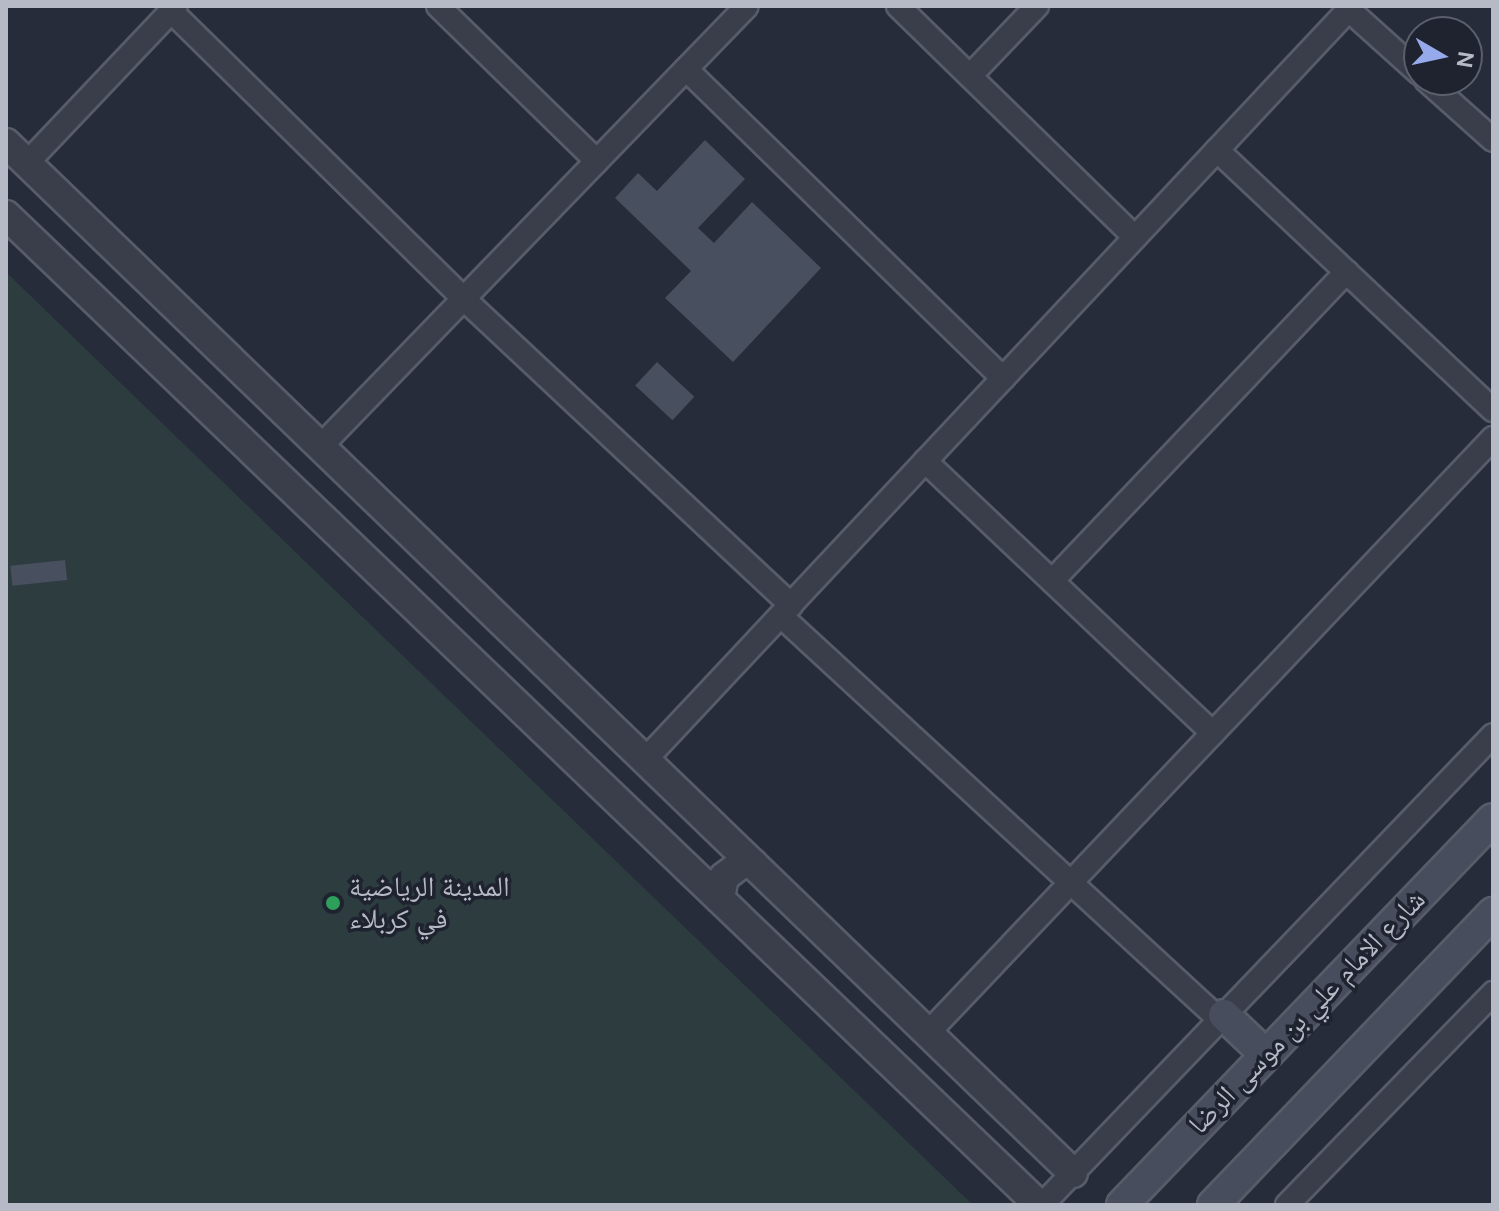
<!DOCTYPE html>
<meta charset="utf-8">
<style>
body{margin:0}
#map{position:relative;width:1499px;height:1211px;overflow:hidden;background:#262c3a;font-family:"DM Sans","Noto Naskh Arabic",sans-serif}
div>[style]{position:absolute}
.green>*{inset:0;background:#2c3c3f}
.building>*{inset:0;background:#484f5e;transform-origin:0 0}
.roads{filter:drop-shadow(2px 0 #585c69) drop-shadow(-2px 0 #585c69) drop-shadow(0 2px #585c69) drop-shadow(0 -2px #585c69)}
.minor>*{height:22px;margin:-11px;padding:0 11px;transform-origin:11px;border-radius:11px;background:#3a3e4b}
.tertiary>*{height:28px;margin:-14px;padding:0 14px;transform-origin:14px;border-radius:14px;background:#3a3e4b}
.secondary>*{height:30px;margin:-15px;padding:0 15px;transform-origin:15px;border-radius:15px;background:#484d5d}
.dots>*{width:22px;height:22px;translate:-50% -50%;box-sizing:border-box;border:4px solid #1f2330;border-radius:50%}
span{translate:-50% -50%;white-space:nowrap;text-align:center;line-height:1.15;-webkit-text-stroke:7px #1f2330;paint-order:stroke}
.poi-label{font-size:28px;color:#b6bac6}
.left{translate:0 -50%;text-align:left}
.street-label{font-size:28px;color:#b6bac6}
.frame{position:absolute;inset:0;border:8px solid #b6bac6;pointer-events:none}
.north{position:absolute;left:1403px;top:16px;width:80px;height:80px;box-sizing:border-box;background:#1f2330;border:2px solid #5b5f6c;border-radius:50%;rotate:99deg;font-size:22px;font-weight:700;line-height:32px;text-align:center;color:#b6bac6}
.north::after{content:'';display:block;margin:auto;width:28px;height:36px;background:#96aaeb;clip-path:polygon(50% 0,100% 100%,50% 72%,0 100%)}
</style>
<div id="map">
<div class="green">
<i style="clip-path:polygon(6px 272px,346px 601px,973px 1205px,6px 1205px)"></i>
</div>
<div class="building">
<i style="clip-path:polygon(705px 140px,745px 179px,698px 228px,714px 243px,752px 202px,821px 268px,733px 362px,665px 298px,691px 271px,615px 198px,638px 173px,657px 191px)"></i>
<i style="left:657px;top:362px;width:51px;height:32px;rotate:43deg"></i>
<i style="left:65px;top:560px;width:20px;height:55px;rotate:84deg"></i>
</div>
<div class="roads">
<div class="minor">
<i style="left:438px;top:6px;width:222px;rotate:44.3deg"></i>
<i style="left:898px;top:6px;width:331px;rotate:44.3deg"></i>
<i style="left:1348px;top:9px;width:96px;rotate:42deg"></i>
<i style="left:171px;top:11px;width:411px;rotate:44.5deg"></i>
<i style="left:464px;top:299px;width:448px;rotate:43.1deg"></i>
<i style="left:686px;top:69px;width:443px;rotate:44.3deg"></i>
<i style="left:970px;top:76px;width:97px;rotate:-46.3deg"></i>
<i style="left:1426px;top:80px;width:90px;rotate:41.8deg"></i>
<i style="left:1217px;top:150px;width:379px;rotate:43.3deg"></i>
<i style="left:27px;top:163px;width:216px;rotate:-46.5deg"></i>
<i style="left:321px;top:446px;width:612px;rotate:-45.93deg"></i>
<i style="left:925px;top:461px;width:396px;rotate:43.4deg"></i>
<i style="left:1052px;top:581px;width:427px;rotate:-46.4deg"></i>
<i style="left:781px;top:616px;width:597px;rotate:42.62deg"></i>
<i style="left:645px;top:760px;width:1034px;rotate:-46.84deg"></i>
<i style="left:928px;top:1033px;width:821px;rotate:-46.48deg"></i>
<i style="left:1042px;top:1205px;width:651px;rotate:-46.18deg"></i>
<i style="left:1287px;top:1205px;width:296px;rotate:-45.8deg"></i>
</div>
<div class="tertiary">
<i style="left:6px;top:143px;width:1483px;rotate:43.99deg"></i>
<i style="left:6px;top:215px;width:1431px;rotate:43.78deg"></i>
<i style="left:720px;top:899px;width:22px;rotate:-80deg"></i>
<i style="left:724px;top:877px;width:21px;rotate:-37deg"></i>
<i style="left:741px;top:864px;width:12px"></i>
</div>
<div class="secondary">
<i style="left:1224px;top:1015px;width:58px;rotate:43.6deg"></i>
<i style="left:1122px;top:1205px;width:535px;rotate:-46.14deg"></i>
<i style="left:1213px;top:1205px;width:405px;rotate:-46.2deg"></i>
</div>
</div>
<div class="dots">
<i style="left:333px;top:903px;background:#2e9e5b"></i>
</div>
<div class="poi-label">
<span class="left" style="left:349px;top:903px">المدينة الرياضية<br>في كربلاء</span>
</div>
<div class="street-label">
<span style="left:1307px;top:1012px;rotate:-46deg">شارع الامام علي بن موسى الرضا</span>
</div>
<div class="frame"></div>
<div class="north">N</div>
</div>
